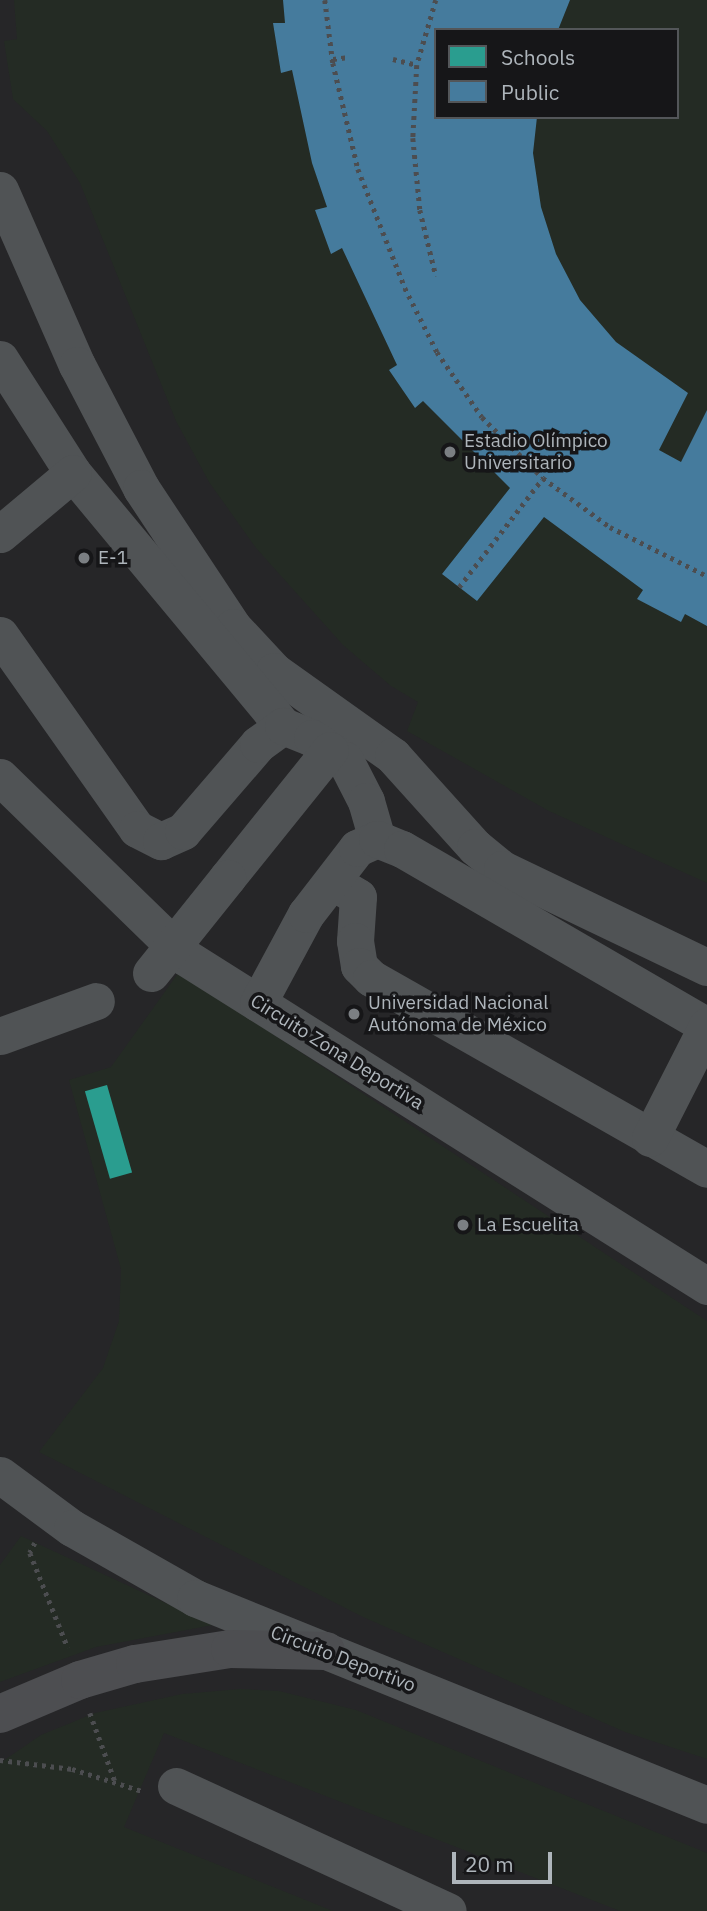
<!DOCTYPE html>
<meta charset="utf-8">
<style>
body{margin:0}
#map{position:relative;width:707px;height:1911px;overflow:hidden;background:#1c1c1c;font-family:"IBM Plex Sans",sans-serif}
div>[style]{position:absolute}
.built>*{inset:0;background:#262628}
.green>*{inset:0;background:#242b24}
.schools>*{inset:0;background:#2a9d8f;transform-origin:0 0}
.public>*{inset:0;background:#457b9d}
.path>*{height:4.5px;margin-top:-2.25px;transform-origin:0;background:repeating-linear-gradient(90deg,#4c4d50 0 3.5px,transparent 0 8.5px)}
.minor>*{height:37px;margin:-18.5px;padding:0 18.5px;transform-origin:18.5px;border-radius:18.5px;background:#505355}
.major>*{height:38px;margin:-19px;padding:0 19px;transform-origin:19px;border-radius:19px;background:#4d4e51}
.minor-bridge>*{height:37px;margin:-18.5px;padding:0 18.5px;transform-origin:18.5px;border-radius:18.5px;background:#505355}
.dots>*{width:19px;height:19px;translate:-50% -50%;box-sizing:border-box;border:4px solid #161618;border-radius:50%}
span{translate:-50% -50%;white-space:nowrap;text-align:center;line-height:1.15;-webkit-text-stroke:7px #161618;paint-order:stroke}
.poi-label{font-size:19px;color:#aeb5bb}
.left{translate:0 -50%;text-align:left}
.street-label{font-size:19px;color:#aeb5bb}
.legend{position:absolute;left:434px;top:28px;width:245px;height:91px;box-sizing:border-box;background:#161618;border:2px solid #535659;margin:0;padding:9px 12px;list-style:none;font-size:21px;color:#aeb5bb}
.legend li{display:flex;align-items:center;gap:14px;height:35px}
.legend b{width:35px;border:2px solid #535659}
.scale{position:absolute;left:452px;top:1852px;width:100px;height:32px;box-sizing:border-box;border:4px solid #aeb5bb;border-top:0;padding-left:9px;font-size:21px;line-height:24px;white-space:nowrap;color:#aeb5bb;-webkit-text-stroke:5px #161618;paint-order:stroke}
</style>
<div id="map">
<div class="built">
<i style="clip-path:polygon(evenodd,0 0,707px 0,707px 1911px,0 1911px,0 0,436px 30px,677px 30px,677px 117px,436px 117px,436px 30px)"></i>
</div>
<div class="green">
<i style="clip-path:polygon(evenodd,14px 0,707px 0,707px 883px,549px 811px,407px 731px,418px 702px,391px 686px,343px 645px,256px 548px,209px 482px,176px 421px,80px 183px,47px 131px,13px 99px,4px 41px,17px 39px,14px 0,436px 30px,677px 30px,677px 117px,436px 117px,436px 30px)"></i>
<i style="clip-path:polygon(179px 972px,707px 1321px,707px 1759px,625px 1732px,363px 1617px,39px 1452px,103px 1368px,119px 1321px,121px 1269px,69px 1080px,111px 1067px)"></i>
<i style="clip-path:polygon(21px 1536px,213px 1625px,96px 1647px,0 1682px,0 1565px)"></i>
<i style="clip-path:polygon(240px 1689px,279px 1691px,356px 1710px,707px 1853px,707px 1911px,620px 1911px,164px 1733px,124px 1827px,333px 1911px,0 1911px,0 1763px,41px 1735px,95px 1713px,182px 1694px)"></i>
</div>
<div class="schools">
<i style="left:107px;top:1085px;width:91px;height:23px;rotate:74deg"></i>
</div>
<div class="public">
<i style="clip-path:polygon(283px 0,570px 0,558px 30px,436px 30px,436px 117px,537px 117px,533px 153px,541px 207px,556px 254px,580px 300px,616px 342px,688px 393px,659px 450px,681px 462px,707px 410px,707px 626px,685px 614px,681px 622px,637px 599px,643px 590px,544px 517px,477px 601px,442px 574px,510px 488px,423px 401px,415px 408px,389px 370px,397px 365px,342px 248px,331px 254px,315px 210px,327px 207px,312px 163px,292px 70px,281px 73px,273px 23px,285px 23px)"></i>
</div>
<div class="path">
<i style="left:325px;top:0;width:64px;rotate:82.8deg"></i>
<i style="left:333px;top:63px;width:109px;rotate:76.7deg"></i>
<i style="left:358px;top:169px;width:128px;rotate:68.4deg"></i>
<i style="left:405px;top:288px;width:72px;rotate:63.4deg"></i>
<i style="left:437px;top:352px;width:79px;rotate:55.3deg"></i>
<i style="left:482px;top:417px;width:86px;rotate:45deg"></i>
<i style="left:543px;top:478px;width:83px;rotate:36.2deg"></i>
<i style="left:610px;top:527px;width:109px;rotate:26.8deg"></i>
<i style="left:436px;top:0;width:68px;rotate:106.3deg"></i>
<i style="left:417px;top:65px;width:73px;rotate:93.1deg"></i>
<i style="left:413px;top:138px;width:72px;rotate:84.4deg"></i>
<i style="left:420px;top:210px;width:68px;rotate:76.4deg"></i>
<i style="left:333px;top:59px;width:16px;rotate:-7deg"></i>
<i style="left:393px;top:59px;width:25px;rotate:14deg"></i>
<i style="left:459px;top:587px;width:138px;rotate:-52.4deg"></i>
<i style="left:35px;top:1543px;width:11px;rotate:117deg"></i>
<i style="left:30px;top:1553px;width:102px;rotate:68.2deg"></i>
<i style="left:90px;top:1713px;width:76px;rotate:69.9deg"></i>
<i style="left:0;top:1760px;width:73px;rotate:7.1deg"></i>
<i style="left:72px;top:1769px;width:73px;rotate:17.4deg"></i>
</div>
<div class="minor">
<i style="left:0;top:190px;width:191px;rotate:66.3deg"></i>
<i style="left:77px;top:365px;width:139px;rotate:62.5deg"></i>
<i style="left:141px;top:488px;width:167px;rotate:56.5deg"></i>
<i style="left:233px;top:627px;width:60px;rotate:47deg"></i>
<i style="left:274px;top:671px;width:146px;rotate:35.5deg"></i>
<i style="left:393px;top:756px;width:122px;rotate:48deg"></i>
<i style="left:475px;top:847px;width:35px;rotate:39deg"></i>
<i style="left:502px;top:869px;width:227px;rotate:25.6deg"></i>
<i style="left:0;top:359px;width:135px;rotate:57.4deg"></i>
<i style="left:73px;top:473px;width:329px;rotate:50.3deg"></i>
<i style="left:0;top:534px;width:95px;rotate:-39.9deg"></i>
<i style="left:0;top:635px;width:237px;rotate:54.8deg"></i>
<i style="left:137px;top:829px;width:27px;rotate:27deg"></i>
<i style="left:161px;top:841px;width:24px;rotate:-24deg"></i>
<i style="left:183px;top:831px;width:115px;rotate:-49.2deg"></i>
<i style="left:258px;top:744px;width:31px;rotate:-36deg"></i>
<i style="left:283px;top:726px;width:31px;rotate:22deg"></i>
<i style="left:312px;top:738px;width:40px;rotate:34deg"></i>
<i style="left:345px;top:760px;width:46px;rotate:62.9deg"></i>
<i style="left:366px;top:801px;width:40px;rotate:74deg"></i>
<i style="left:0;top:777px;width:258px;rotate:44.2deg"></i>
<i style="left:185px;top:957px;width:617px;rotate:32.22deg"></i>
<i style="left:227px;top:878px;width:164px;rotate:-51.2deg"></i>
<i style="left:333px;top:882px;width:29px;rotate:31deg"></i>
<i style="left:358px;top:897px;width:44px;rotate:93.9deg"></i>
<i style="left:355px;top:941px;width:25px;rotate:81deg"></i>
<i style="left:359px;top:966px;width:17px;rotate:45deg"></i>
<i style="left:371px;top:978px;width:386px;rotate:29.6deg"></i>
<i style="left:258px;top:1003px;width:101px;rotate:-61.7deg"></i>
<i style="left:306px;top:914px;width:83px;rotate:-52.3deg"></i>
<i style="left:357px;top:848px;width:22px;rotate:-24deg"></i>
<i style="left:377px;top:839px;width:27px;rotate:22deg"></i>
<i style="left:402px;top:849px;width:353px;rotate:30.1deg"></i>
<i style="left:0;top:1036px;width:102px;rotate:-20deg"></i>
<i style="left:650px;top:1138px;width:126px;rotate:-63deg"></i>
<i style="left:0;top:1475px;width:89px;rotate:36.4deg"></i>
<i style="left:72px;top:1528px;width:142px;rotate:29.6deg"></i>
<i style="left:195px;top:1598px;width:552px;rotate:22.01deg"></i>
<i style="left:176px;top:1786px;width:299px;rotate:24.7deg"></i>
</div>
<div class="major">
<i style="left:0;top:1714px;width:87px;rotate:-23deg"></i>
<i style="left:80px;top:1680px;width:57px;rotate:-16.2deg"></i>
<i style="left:135px;top:1664px;width:96px;rotate:-9deg"></i>
<i style="left:230px;top:1649px;width:96px;rotate:1.2deg"></i>
</div>
<div class="minor-bridge">
<i style="left:151px;top:973px;width:122px;rotate:-51.3deg"></i>
</div>
<div class="dots">
<i style="left:450px;top:452px;background:#7b7f83"></i>
<i style="left:84px;top:558px;background:#7b7f83"></i>
<i style="left:354px;top:1014px;background:#7b7f83"></i>
<i style="left:463px;top:1225px;background:#7b7f83"></i>
</div>
<div class="poi-label">
<span class="left" style="left:464px;top:452px">Estadio Olímpico<br>Universitario</span>
<span class="left" style="left:98px;top:558px">E-1</span>
<span class="left" style="left:368px;top:1014px">Universidad Nacional<br>Autónoma de México</span>
<span class="left" style="left:477px;top:1225px">La Escuelita</span>
</div>
<div class="street-label">
<span style="left:337px;top:1052px;rotate:32deg">Circuito Zona Deportiva</span>
<span style="left:343px;top:1659px;rotate:21deg">Circuito Deportivo</span>
</div>
<ul class="legend">
<li><b style="height:19px;background:#2a9d8f"></b>Schools</li>
<li><b style="height:19px;background:#457b9d"></b>Public</li>
</ul>
<div class="scale">20 m</div>
</div>
